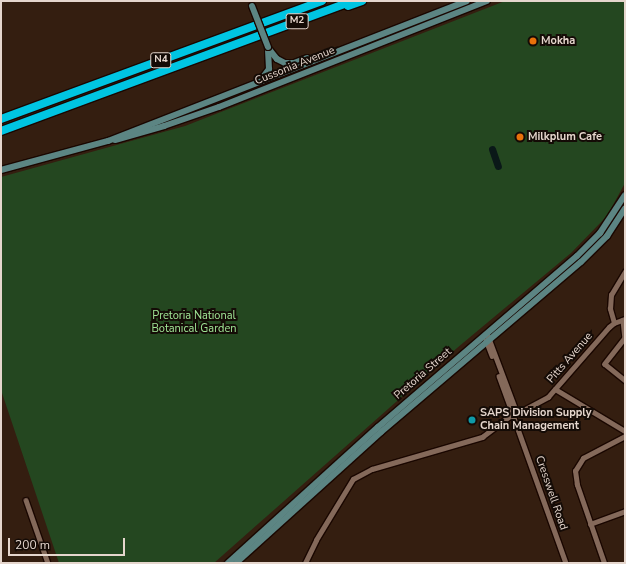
<!DOCTYPE html>
<style>
body{margin:0}
#map{position:relative;width:626px;height:564px;overflow:hidden;background:#341e10;font-family:"Nunito Sans",sans-serif}
div>[style]{position:absolute}
.green>*{inset:0;background:#244720}
.river>*{height:7px;margin:-3.5px;padding:0 3.5px;transform-origin:3.5px;border-radius:3.5px;background:#0a1818}
.roads{filter:drop-shadow(1px 0 #1a0700) drop-shadow(-1px 0 #1a0700) drop-shadow(0 1px #1a0700) drop-shadow(0 -1px #1a0700)}
.street>*{height:4.5px;margin:-2.25px;padding:0 2.25px;transform-origin:2.25px;border-radius:2.25px;background:#84695a}
.secondary>*{height:6px;margin:-3px;padding:0 3px;transform-origin:3px;border-radius:3px;background:#5c8583}
.highway>*{height:8px;margin:-4px;padding:0 4px;transform-origin:4px;border-radius:4px;background:#00c5e2}
.bridges{filter:drop-shadow(1px 0 #1a0700) drop-shadow(-1px 0 #1a0700) drop-shadow(0 1px #1a0700) drop-shadow(0 -1px #1a0700)}
.secondary-bridge>*{height:6px;margin:-3px;padding:0 3px;transform-origin:3px;border-radius:3px;background:#5c8583}
.dots>*{width:11px;height:11px;translate:-50% -50%;box-sizing:border-box;border:2px solid #140b06;border-radius:50%}
span{translate:-50% -50%;white-space:nowrap;text-align:center;line-height:1.15;-webkit-text-stroke:4px #140b06;paint-order:stroke}
.shield-label span{padding:1px 3px;background:#140b06;border:1px solid;border-radius:3px;-webkit-text-stroke-width:0}
.shield-label{font-size:10px;color:#e5d6cd;font-weight:700}
.poi-label{font-size:11px;color:#e5d6cd;font-weight:700}
.left{translate:0 -50%;text-align:left}
.street-label{font-size:11px;color:#e5d6cd}
.park-label{font-size:11px;color:#a0e596}
.frame{position:absolute;inset:0;border:2px solid #e5d6cd;pointer-events:none}
.scale{position:absolute;left:8px;top:538px;width:117px;height:18px;box-sizing:border-box;border:2px solid #e5d6cd;border-top:0;padding-left:5px;font-size:12px;line-height:14px;white-space:nowrap;color:#e5d6cd;-webkit-text-stroke:3px #140b06;paint-order:stroke}
</style>
<div id="map">
<div class="green">
<i style="clip-path:polygon(505px 1px,625px 1px,625px 183px,607px 216px,571px 253px,457px 348px,214px 563px,59px 563px,1px 390px,1px 177px,185px 126px)"></i>
</div>
<div class="river">
<i style="left:492px;top:149px;width:18px;rotate:71deg"></i>
</div>
<div class="roads">
<div class="street">
<i style="left:623px;top:320px;width:18px;rotate:84deg"></i>
<i style="left:614px;top:323px;width:15px;rotate:-106deg"></i>
<i style="left:610px;top:309px;width:14px;rotate:-86deg"></i>
<i style="left:611px;top:295px;width:27px;rotate:-59deg"></i>
<i style="left:487px;top:333px;width:82px;rotate:69.4deg"></i>
<i style="left:625px;top:338px;width:33px;rotate:128deg"></i>
<i style="left:605px;top:364px;width:26px;rotate:39deg"></i>
<i style="left:486px;top:340px;width:17px;rotate:69deg"></i>
<i style="left:499px;top:376px;width:38px;rotate:70deg"></i>
<i style="left:555px;top:389px;width:82px;rotate:31deg"></i>
<i style="left:518px;top:413px;width:34px;rotate:-28deg"></i>
<i style="left:548px;top:397px;width:93px;rotate:-48.9deg"></i>
<i style="left:609px;top:327px;width:6px;rotate:-39deg"></i>
<i style="left:614px;top:323px;width:12px;rotate:-20deg"></i>
<i style="left:513px;top:415px;width:157px;rotate:70.3deg"></i>
<i style="left:26px;top:500px;width:67px;rotate:70.8deg"></i>
<i style="left:590px;top:524px;width:37px;rotate:-20deg"></i>
<i style="left:305px;top:563px;width:25px;rotate:-64deg"></i>
<i style="left:316px;top:540px;width:71px;rotate:-58.8deg"></i>
<i style="left:353px;top:479px;width:21px;rotate:-28deg"></i>
<i style="left:372px;top:469px;width:115px;rotate:-16.2deg"></i>
<i style="left:482px;top:437px;width:38px;rotate:-37deg"></i>
<i style="left:604px;top:563px;width:83px;rotate:-109.1deg"></i>
<i style="left:577px;top:485px;width:14px;rotate:-98deg"></i>
<i style="left:575px;top:471px;width:15px;rotate:-58deg"></i>
<i style="left:583px;top:458px;width:47px;rotate:-27.6deg"></i>
</div>
<div class="secondary">
<i style="left:268px;top:48px;width:14px;rotate:51deg"></i>
<i style="left:277px;top:59px;width:9px;rotate:27deg"></i>
<i style="left:285px;top:63px;width:9px"></i>
<i style="left:294px;top:63px;width:14px;rotate:-21deg"></i>
<i style="left:263px;top:77px;width:10px;rotate:-53deg"></i>
<i style="left:269px;top:69px;width:20px;rotate:-93deg"></i>
<i style="left:115px;top:140px;width:51px;rotate:-15.9deg"></i>
<i style="left:164px;top:126px;width:58px;rotate:-19.1deg"></i>
<i style="left:219px;top:107px;width:288px;rotate:-21.6deg"></i>
<i style="left:1px;top:170px;width:111px;rotate:-15.2deg"></i>
<i style="left:108px;top:141px;width:385px;rotate:-21.3deg"></i>
<i style="left:228px;top:563px;width:202px;rotate:-42.2deg"></i>
<i style="left:378px;top:427px;width:262px;rotate:-40.7deg"></i>
<i style="left:577px;top:256px;width:33px;rotate:-45deg"></i>
<i style="left:600px;top:233px;width:45px;rotate:-56.7deg"></i>
<i style="left:236px;top:563px;width:195px;rotate:-42.1deg"></i>
<i style="left:381px;top:432px;width:262px;rotate:-40.4deg"></i>
<i style="left:581px;top:262px;width:37px;rotate:-45deg"></i>
<i style="left:607px;top:236px;width:33px;rotate:-57deg"></i>
</div>
<div class="highway">
<i style="left:348px;top:6px;width:15px;rotate:-20deg"></i>
<i style="left:1px;top:119px;width:342px;rotate:-20.2deg"></i>
<i style="left:1px;top:131px;width:374px;rotate:-20.3deg"></i>
</div>
</div>
<div class="bridges">
<div class="secondary-bridge">
<i style="left:252px;top:6px;width:44px;rotate:68.7deg"></i>
</div>
</div>
<div class="dots">
<i style="left:533px;top:41px;background:#e8710a"></i>
<i style="left:520px;top:137px;background:#e8710a"></i>
<i style="left:472px;top:420px;background:#0f9aa8"></i>
</div>
<div class="shield-label">
<span style="left:297px;top:21px">M2</span>
<span style="left:161px;top:60px">N4</span>
</div>
<div class="poi-label">
<span class="left" style="left:541px;top:41px">Mokha</span>
<span class="left" style="left:528px;top:137px">Milkplum Cafe</span>
<span class="left" style="left:480px;top:420px">SAPS Division Supply<br>Chain Management</span>
</div>
<div class="street-label">
<span style="left:295px;top:66px;rotate:-22deg">Cussonia Avenue</span>
<span style="left:570px;top:358px;rotate:-49deg">Pitts Avenue</span>
<span style="left:423px;top:374px;rotate:-41deg">Pretoria Street</span>
<span style="left:551px;top:493px;rotate:71deg">Cresswell Road</span>
</div>
<div class="park-label">
<span style="left:194px;top:323px">Pretoria National<br>Botanical Garden</span>
</div>
<div class="frame"></div>
<div class="scale">200 m</div>
</div>
